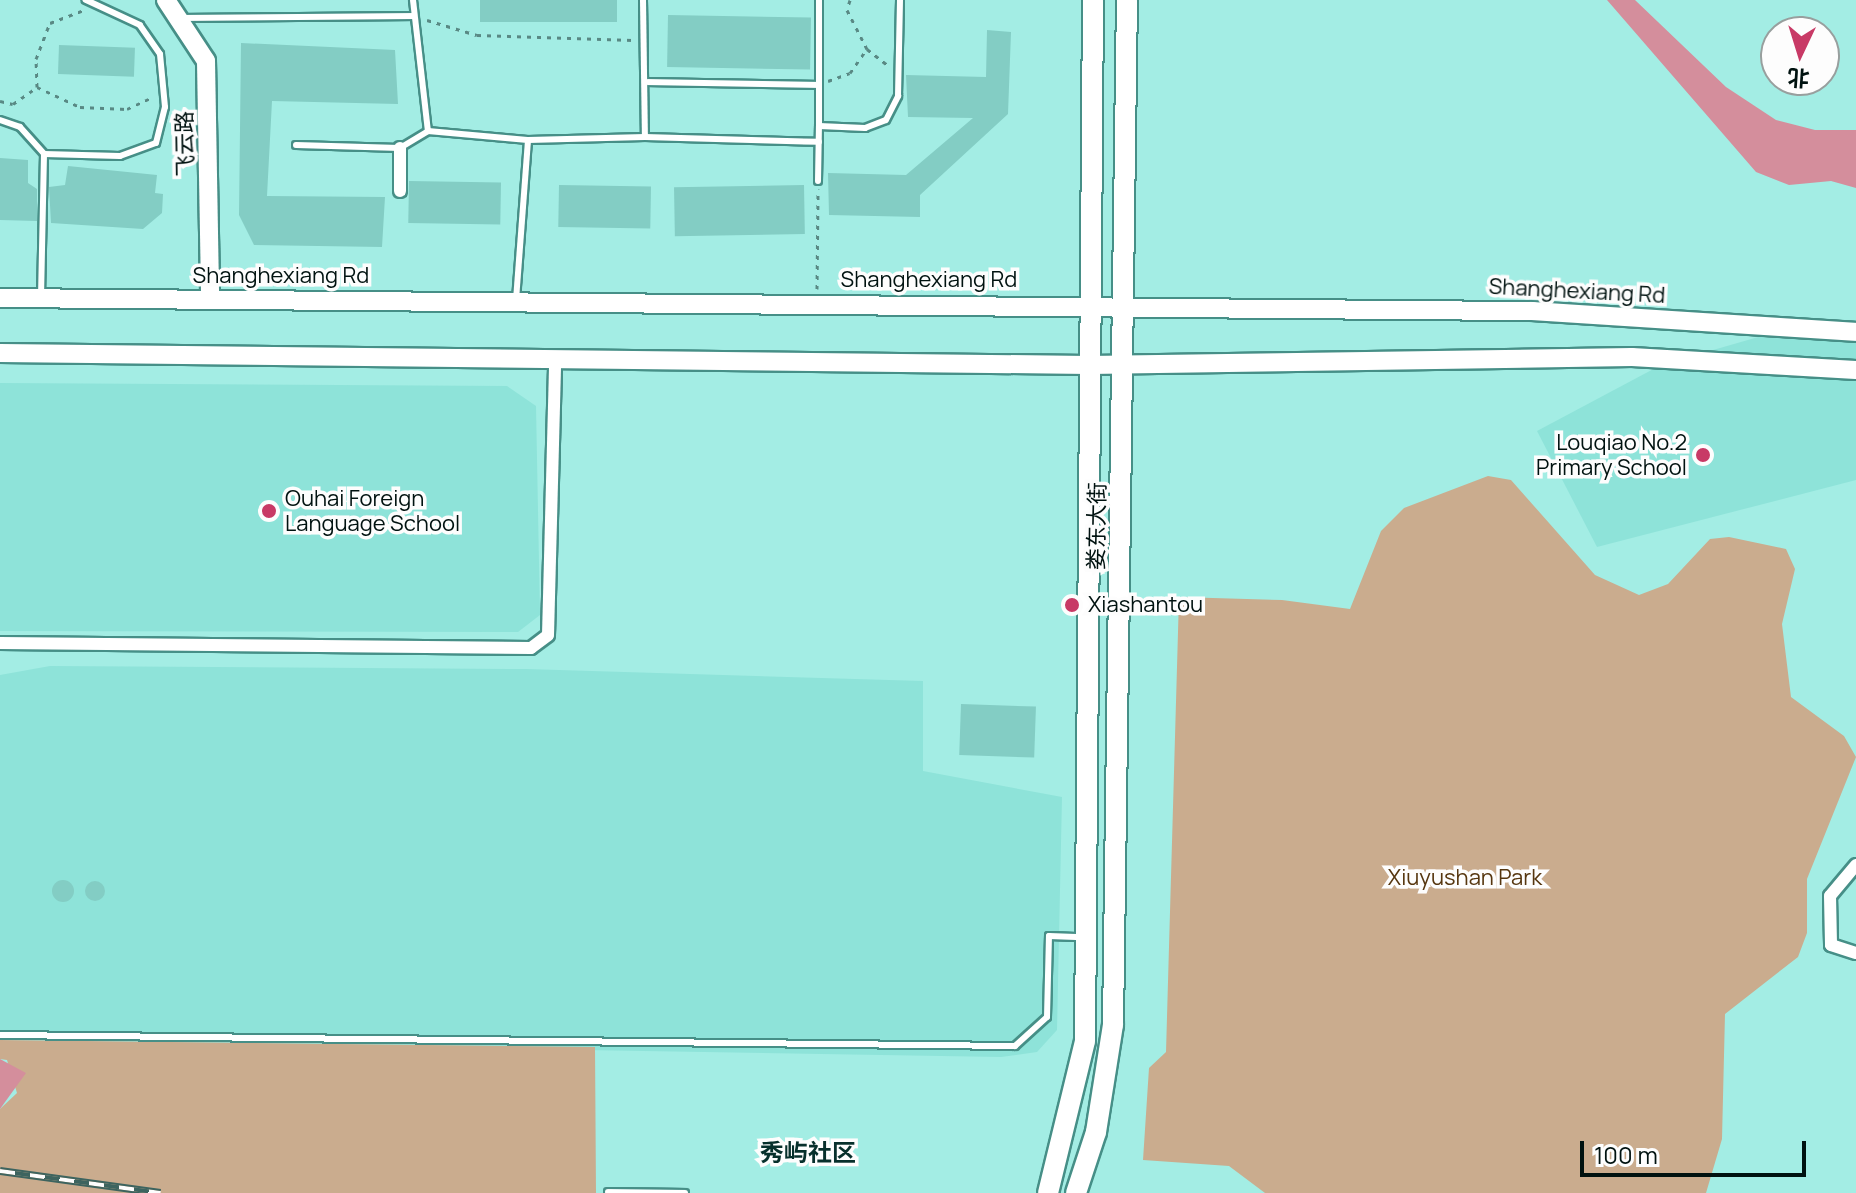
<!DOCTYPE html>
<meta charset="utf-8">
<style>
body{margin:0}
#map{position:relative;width:1856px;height:1193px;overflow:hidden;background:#a3ede4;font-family:Manrope,"Noto Sans SC",sans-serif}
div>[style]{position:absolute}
.built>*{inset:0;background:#8ee3d9}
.green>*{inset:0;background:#caac8e}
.water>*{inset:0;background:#d48e9c}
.building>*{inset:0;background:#83cdc4;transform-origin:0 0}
.round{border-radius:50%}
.path>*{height:3px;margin-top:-1.5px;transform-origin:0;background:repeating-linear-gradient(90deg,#598984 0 4px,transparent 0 10px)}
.roads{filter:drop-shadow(2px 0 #468f87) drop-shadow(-2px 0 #468f87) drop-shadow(0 2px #468f87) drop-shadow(0 -2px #468f87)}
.lane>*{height:6px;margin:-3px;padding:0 3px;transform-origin:3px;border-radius:3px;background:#fff}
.street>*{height:12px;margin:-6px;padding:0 6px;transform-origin:6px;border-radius:6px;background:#fff}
.secondary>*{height:18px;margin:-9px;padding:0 9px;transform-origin:9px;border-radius:9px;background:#fff}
.primary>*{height:20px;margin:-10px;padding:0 10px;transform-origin:10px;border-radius:10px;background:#fff}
.rail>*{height:8px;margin-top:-4px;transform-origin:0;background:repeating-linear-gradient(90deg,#fdfdfd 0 15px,#3d645f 0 30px);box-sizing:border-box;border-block:2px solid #3d645f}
.dots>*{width:22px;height:22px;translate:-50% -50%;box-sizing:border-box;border:4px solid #fdfdfd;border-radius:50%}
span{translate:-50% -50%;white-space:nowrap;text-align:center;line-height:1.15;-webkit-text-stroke:7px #fdfdfd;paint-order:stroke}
.street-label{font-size:22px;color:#001210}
.poi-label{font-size:22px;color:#001210}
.right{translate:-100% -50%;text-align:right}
.left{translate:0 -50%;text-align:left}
.park-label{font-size:22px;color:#56360f}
.neighbourhood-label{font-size:24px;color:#07302c;font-weight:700}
.north{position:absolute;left:1760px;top:16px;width:80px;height:80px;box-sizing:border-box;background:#fdfdfd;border:2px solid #989f9e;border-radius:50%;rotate:184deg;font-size:22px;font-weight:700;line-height:32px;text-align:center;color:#001210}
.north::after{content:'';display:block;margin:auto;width:28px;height:36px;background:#c83a66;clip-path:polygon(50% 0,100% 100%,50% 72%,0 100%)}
.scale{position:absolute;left:1580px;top:1141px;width:226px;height:36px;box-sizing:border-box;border:4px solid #001210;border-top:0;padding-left:10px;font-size:24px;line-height:28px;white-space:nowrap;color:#001210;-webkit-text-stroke:6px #fdfdfd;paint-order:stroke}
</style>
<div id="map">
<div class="built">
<i style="clip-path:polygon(1790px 328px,1856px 334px,1856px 480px,1597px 547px,1537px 431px,1661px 365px)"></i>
<i style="clip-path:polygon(0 383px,507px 386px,536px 406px,540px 615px,518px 632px,0 631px)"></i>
<i style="clip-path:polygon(50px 666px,526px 669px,923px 681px,923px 771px,1062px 797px,1057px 1030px,1037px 1052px,1001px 1057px,0 1040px,0 675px)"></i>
</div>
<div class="green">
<i style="clip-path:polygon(1488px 476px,1511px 480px,1595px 575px,1639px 595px,1668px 584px,1710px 539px,1729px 537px,1786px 549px,1795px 569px,1782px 624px,1791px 697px,1844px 736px,1856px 757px,1807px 879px,1807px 933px,1798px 957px,1725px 1014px,1722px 1139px,1706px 1193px,1265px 1193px,1229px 1166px,1143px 1160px,1149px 1068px,1166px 1052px,1179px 597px,1282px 600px,1350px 609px,1381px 531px,1404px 508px)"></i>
<i style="clip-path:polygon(0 1040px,595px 1047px,596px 1193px,0 1193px,0 1109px,17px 1093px,7px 1060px,0 1059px)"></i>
</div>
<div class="water">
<i style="clip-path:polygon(1607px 0,1635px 0,1726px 87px,1776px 120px,1815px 130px,1856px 130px,1856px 188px,1831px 181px,1789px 185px,1756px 172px)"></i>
<i style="clip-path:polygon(0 1059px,26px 1073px,0 1109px)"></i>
</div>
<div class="building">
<i style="left:480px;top:0;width:137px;height:22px"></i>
<i style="left:668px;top:15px;width:143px;height:52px;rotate:1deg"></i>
<i style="clip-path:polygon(987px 30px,1011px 32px,1008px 114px,920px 195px,920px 217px,829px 215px,828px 173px,906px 175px,973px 118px,908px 117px,906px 75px,986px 77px)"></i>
<i style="clip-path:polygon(241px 43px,395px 50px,398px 104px,272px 101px,267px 196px,385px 197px,382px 247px,254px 245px,239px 215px)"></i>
<i style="left:59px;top:45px;width:76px;height:29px;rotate:2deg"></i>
<i style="clip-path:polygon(0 158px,28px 160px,28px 183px,37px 189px,37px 221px,0 220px)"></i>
<i style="clip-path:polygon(68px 166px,157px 175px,155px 193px,163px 194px,162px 213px,143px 229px,51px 223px,49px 187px,65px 185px)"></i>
<i style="left:409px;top:181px;width:92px;height:42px;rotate:1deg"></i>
<i style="left:559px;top:185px;width:92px;height:42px;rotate:1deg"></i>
<i style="left:804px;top:185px;width:49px;height:130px;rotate:89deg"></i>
<i style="left:961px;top:704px;width:75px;height:51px;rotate:2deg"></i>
<i class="round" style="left:52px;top:880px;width:22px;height:22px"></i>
<i class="round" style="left:85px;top:881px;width:20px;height:20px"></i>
</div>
<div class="path">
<i style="left:850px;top:0;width:10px;rotate:107deg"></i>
<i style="left:847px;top:10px;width:44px;rotate:62.9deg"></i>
<i style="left:867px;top:49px;width:28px;rotate:38deg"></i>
<i style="left:427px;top:20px;width:52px;rotate:16.7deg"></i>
<i style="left:477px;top:35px;width:156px;rotate:1.8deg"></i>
<i style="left:828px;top:81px;width:23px;rotate:-20deg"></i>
<i style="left:850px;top:73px;width:29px;rotate:-55deg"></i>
<i style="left:37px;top:87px;width:47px;rotate:24.9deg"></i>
<i style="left:80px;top:107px;width:47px;rotate:2.4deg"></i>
<i style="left:127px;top:109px;width:29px;rotate:-25deg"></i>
<i style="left:0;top:101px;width:13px;rotate:13deg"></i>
<i style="left:13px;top:104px;width:29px;rotate:-35deg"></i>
<i style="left:37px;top:87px;width:28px;rotate:-92deg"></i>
<i style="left:36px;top:59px;width:39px;rotate:-69deg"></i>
<i style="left:50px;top:23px;width:36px;rotate:-21deg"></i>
<i style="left:817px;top:289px;width:100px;rotate:-89.4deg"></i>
</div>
<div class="roads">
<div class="lane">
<i style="left:413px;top:0;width:132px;rotate:83.5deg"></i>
<i style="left:643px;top:0;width:137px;rotate:89.2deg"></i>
<i style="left:819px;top:0;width:126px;rotate:90deg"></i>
<i style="left:182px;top:18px;width:232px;rotate:-0.5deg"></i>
<i style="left:648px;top:82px;width:171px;rotate:1deg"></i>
<i style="left:0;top:120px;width:21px;rotate:19deg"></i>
<i style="left:20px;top:127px;width:36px;rotate:48deg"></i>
<i style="left:44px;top:154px;width:140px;rotate:91.2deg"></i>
<i style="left:296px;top:145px;width:104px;rotate:1.7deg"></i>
<i style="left:400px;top:148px;width:33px;rotate:-31deg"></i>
<i style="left:428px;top:131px;width:100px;rotate:5.1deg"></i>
<i style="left:528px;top:140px;width:117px;rotate:-1.5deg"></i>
<i style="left:645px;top:137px;width:174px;rotate:1.6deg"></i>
<i style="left:44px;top:154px;width:76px;rotate:1.5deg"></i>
<i style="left:120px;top:156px;width:38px;rotate:-20deg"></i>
<i style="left:156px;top:143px;width:37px;rotate:-76deg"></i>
<i style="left:165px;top:107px;width:53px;rotate:-95.4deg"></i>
<i style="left:160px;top:54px;width:35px;rotate:-125deg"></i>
<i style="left:140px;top:25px;width:60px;rotate:-155.2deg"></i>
<i style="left:818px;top:181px;width:55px;rotate:-89deg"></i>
<i style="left:819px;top:126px;width:46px;rotate:2.5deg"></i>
<i style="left:865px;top:128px;width:22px;rotate:-21deg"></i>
<i style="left:886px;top:120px;width:27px;rotate:-63deg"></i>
<i style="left:898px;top:96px;width:96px;rotate:-88.8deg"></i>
<i style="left:516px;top:300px;width:160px;rotate:-85.7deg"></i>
<i style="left:0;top:1035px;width:1015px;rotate:0.62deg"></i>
<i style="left:1015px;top:1046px;width:43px;rotate:-42.2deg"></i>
<i style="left:1047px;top:1017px;width:81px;rotate:-88.6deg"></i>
<i style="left:1049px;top:936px;width:34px;rotate:2deg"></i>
<i style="left:608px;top:1192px;width:77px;rotate:0.7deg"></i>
</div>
<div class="street">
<i style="left:400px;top:191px;width:43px;rotate:-90deg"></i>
<i style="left:0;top:643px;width:531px;rotate:0.54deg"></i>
<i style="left:531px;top:648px;width:21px;rotate:-37deg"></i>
<i style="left:548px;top:635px;width:275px;rotate:-88.5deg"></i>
<i style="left:1856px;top:865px;width:40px;rotate:130deg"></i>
<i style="left:1830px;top:896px;width:49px;rotate:88.8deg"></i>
<i style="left:1831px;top:945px;width:26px;rotate:18deg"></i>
</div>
<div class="secondary">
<i style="left:166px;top:0;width:73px;rotate:56.7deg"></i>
<i style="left:206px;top:61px;width:238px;rotate:89deg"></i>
<i style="left:0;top:298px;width:1533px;rotate:0.49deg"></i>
<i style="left:1533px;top:311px;width:324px;rotate:3.7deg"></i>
<i style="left:0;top:353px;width:1089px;rotate:0.63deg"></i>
<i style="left:1089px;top:365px;width:543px;rotate:-0.84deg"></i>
<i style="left:1632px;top:357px;width:224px;rotate:3.3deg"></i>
</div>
<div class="primary">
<i style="left:1048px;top:1193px;width:156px;rotate:-76.3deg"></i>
<i style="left:1085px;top:1041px;width:1041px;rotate:-89.56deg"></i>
<i style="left:1076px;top:1193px;width:64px;rotate:-71.8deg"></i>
<i style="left:1096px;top:1132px;width:108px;rotate:-81deg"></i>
<i style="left:1113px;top:1025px;width:1025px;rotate:-89.22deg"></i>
</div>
</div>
<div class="rail">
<i style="left:0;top:1171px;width:162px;rotate:7.8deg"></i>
</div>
<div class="dots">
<i style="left:1703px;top:455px;background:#c83a66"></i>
<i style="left:269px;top:511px;background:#c83a66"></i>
<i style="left:1072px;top:605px;background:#c83a66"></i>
</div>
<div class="street-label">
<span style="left:185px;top:144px;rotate:-91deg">飞云路</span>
<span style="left:281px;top:276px">Shanghexiang Rd</span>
<span style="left:929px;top:280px">Shanghexiang Rd</span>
<span style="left:1577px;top:291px;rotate:3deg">Shanghexiang Rd</span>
<span style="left:1097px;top:526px;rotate:-89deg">娄东大街</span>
</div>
<div class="poi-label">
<span class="right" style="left:1687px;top:455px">Louqiao No.2<br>Primary School</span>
<span class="left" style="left:285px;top:511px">Ouhai Foreign<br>Language School</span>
<span class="left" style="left:1088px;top:605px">Xiashantou</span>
</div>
<div class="park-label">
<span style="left:1465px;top:878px">Xiuyushan Park</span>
</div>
<div class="neighbourhood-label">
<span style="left:808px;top:1152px">秀屿社区</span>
</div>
<div class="north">北</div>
<div class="scale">100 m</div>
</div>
